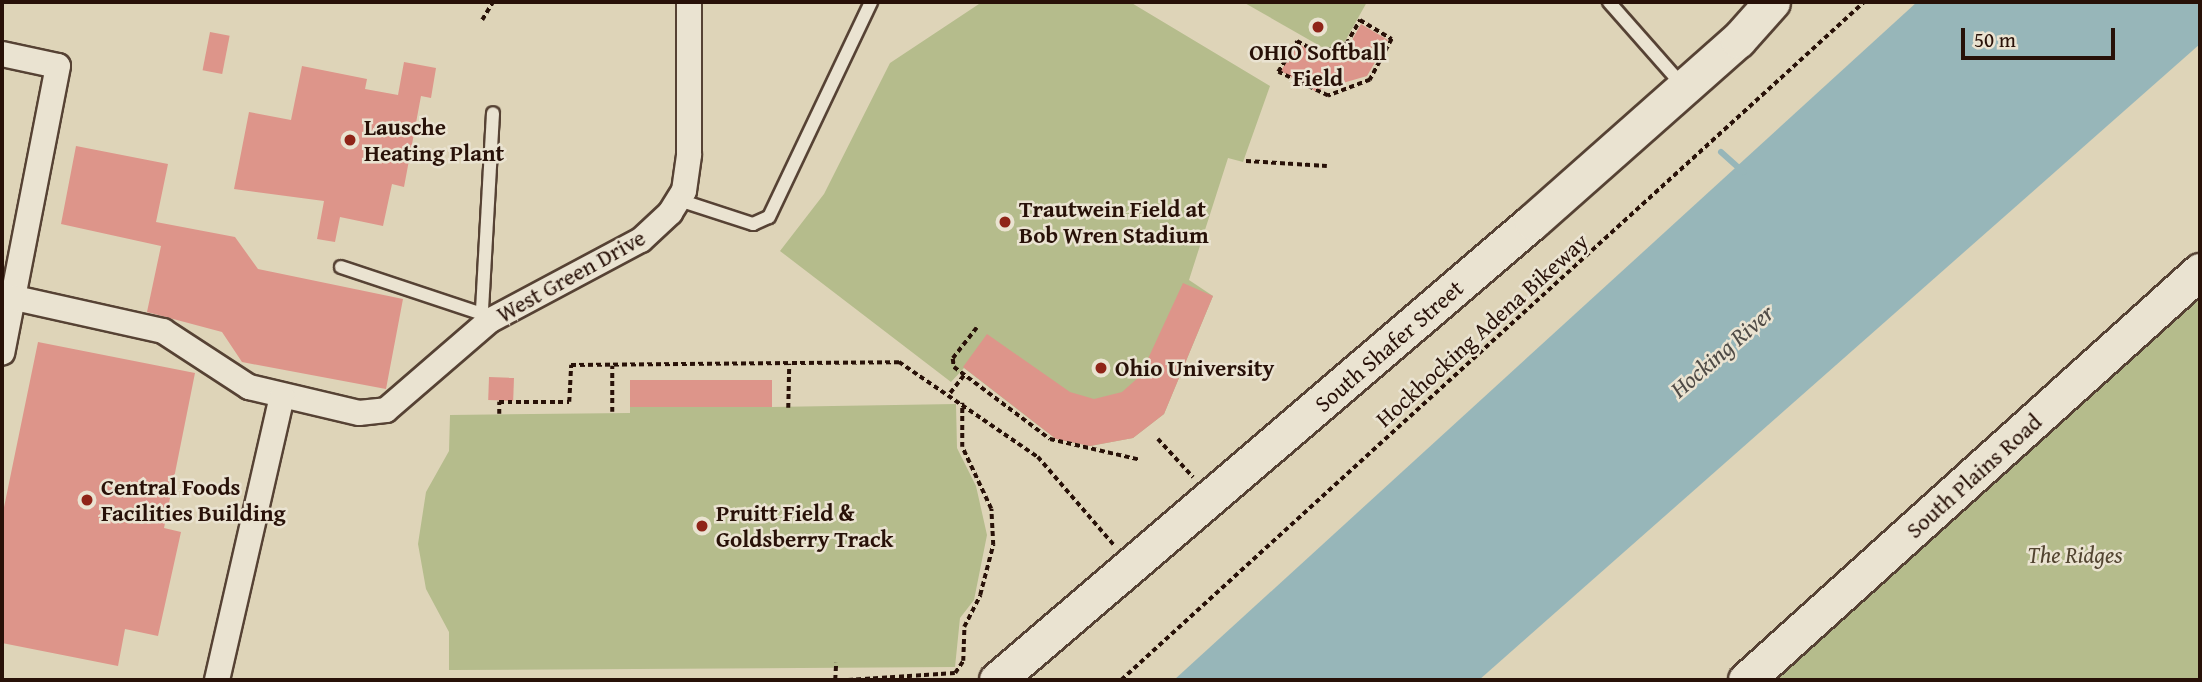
<!DOCTYPE html>
<style>
body{margin:0}
#map{position:relative;width:2202px;height:682px;overflow:hidden;background:#ded4b8;font-family:"Gentium Book Plus",serif}
div>[style]{position:absolute}
.green>*{inset:0;background:#b5bc8c}
.water>*{inset:0;background:#97b6b9}
.stream>*{height:6px;margin:-3px;padding:0 3px;transform-origin:3px;border-radius:3px;background:#97b6b9}
.building>*{inset:0;background:#dd958a;transform-origin:0 0}
.path>*{height:3.5px;margin-top:-1.75px;transform-origin:0;background:repeating-linear-gradient(90deg,#281108 0 5px,transparent 0 8.5px)}
.roads{filter:drop-shadow(2px 0 #564234) drop-shadow(-2px 0 #564234) drop-shadow(0 2px #564234) drop-shadow(0 -2px #564234)}
.lane>*{height:12px;margin:-6px;padding:0 6px;transform-origin:6px;border-radius:6px;background:#eae3d1}
.street>*{height:24px;margin:-12px;padding:0 12px;transform-origin:12px;border-radius:12px;background:#eae3d1}
.secondary>*{height:35px;margin:-17.5px;padding:0 17.5px;transform-origin:17.5px;border-radius:17.5px;background:#eae3d1}
.dots>*{width:19px;height:19px;translate:-50% -50%;box-sizing:border-box;border:4px solid #eae3d1;border-radius:50%}
span{translate:-50% -50%;white-space:nowrap;text-align:center;line-height:1.15;-webkit-text-stroke:5px #eae3d1;paint-order:stroke}
.poi-label{font-size:23px;color:#281108;font-weight:700}
.left{translate:0 -50%;text-align:left}
.street-label{font-size:23px;color:#281108}
.park-label{font-size:23px;color:#524430;font-style:italic}
.water-label{font-size:24px;color:#4f4b46;font-style:italic}
.frame{position:absolute;inset:0;border:4px solid #281108;pointer-events:none}
.scale{position:absolute;left:1961px;top:28px;width:154px;height:32px;box-sizing:border-box;border:4px solid #281108;border-top:0;padding-left:9px;font-size:21px;line-height:24px;white-space:nowrap;color:#281108;-webkit-text-stroke:5px #eae3d1;paint-order:stroke}
</style>
<div id="map">
<div class="green">
<i style="clip-path:polygon(982px 2px,1130px 2px,1270px 86px,1243px 162px,1228px 158px,1189px 280px,1213px 296px,1164px 414px,1133px 438px,1090px 446px,1056px 439px,964px 368px,951px 382px,780px 251px,824px 194px,890px 63px)"></i>
<i style="clip-path:polygon(1243px 2px,1367px 2px,1344px 43px,1327px 50px)"></i>
<i style="clip-path:polygon(2200px 271px,2200px 680px,1746px 680px)"></i>
<i style="clip-path:polygon(772px 380px,772px 407px,956px 404px,957px 448px,976px 486px,987px 535px,974px 600px,960px 618px,955px 667px,449px 670px,449px 632px,426px 589px,418px 544px,426px 492px,449px 451px,450px 415px,630px 413px,630px 381px)"></i>
</div>
<div class="water">
<i style="clip-path:polygon(1917px 2px,2200px 2px,2200px 44px,1479px 680px,1174px 680px)"></i>
</div>
<div class="stream">
<i style="left:1721px;top:152px;width:30px;rotate:42deg"></i>
</div>
<div class="building">
<i style="clip-path:polygon(1361px 24px,1388px 40px,1367px 76px,1315px 91px,1281px 71px,1297px 43px,1319px 56px,1347px 49px)"></i>
<i style="left:210px;top:32px;width:20px;height:39px;rotate:11deg"></i>
<i style="clip-path:polygon(404px 62px,436px 68px,431px 98px,421px 96px,404px 187px,392px 184px,383px 226px,340px 217px,335px 242px,317px 239px,324px 201px,234px 189px,249px 112px,291px 120px,302px 66px,367px 79px,365px 89px,398px 95px)"></i>
<i style="clip-path:polygon(76px 146px,168px 164px,156px 222px,235px 237px,258px 269px,403px 299px,386px 389px,242px 362px,222px 332px,147px 312px,161px 246px,61px 224px)"></i>
<i style="clip-path:polygon(1183px 283px,1213px 296px,1164px 414px,1133px 438px,1090px 446px,1056px 439px,963px 367px,987px 334px,1070px 392px,1094px 399px,1122px 392px,1140px 376px)"></i>
<i style="clip-path:polygon(38px 342px,195px 373px,164px 528px,181px 532px,158px 636px,125px 629px,118px 666px,2px 643px,2px 517px)"></i>
<i style="left:489px;top:377px;width:25px;height:23px;rotate:2deg"></i>
<i style="left:772px;top:380px;width:27px;height:142px;rotate:90deg"></i>
</div>
<div class="path">
<i style="left:482px;top:20px;width:21px;rotate:-59deg"></i>
<i style="left:1360px;top:20px;width:37px;rotate:31deg"></i>
<i style="left:1392px;top:39px;width:47px;rotate:118.2deg"></i>
<i style="left:1370px;top:80px;width:45px;rotate:159.1deg"></i>
<i style="left:1328px;top:96px;width:55px;rotate:-154.4deg"></i>
<i style="left:1278px;top:72px;width:36px;rotate:-58deg"></i>
<i style="left:1297px;top:41px;width:26px;rotate:28deg"></i>
<i style="left:1320px;top:53px;width:28px;rotate:-19deg"></i>
<i style="left:1346px;top:44px;width:28px;rotate:-60deg"></i>
<i style="left:1246px;top:161px;width:81px;rotate:3.5deg"></i>
<i style="left:977px;top:328px;width:39px;rotate:128deg"></i>
<i style="left:953px;top:359px;width:8px;rotate:83deg"></i>
<i style="left:954px;top:367px;width:120px;rotate:36.9deg"></i>
<i style="left:1050px;top:439px;width:93px;rotate:13deg"></i>
<i style="left:950px;top:393px;width:23px;rotate:-52deg"></i>
<i style="left:788px;top:408px;width:44px;rotate:-88.7deg"></i>
<i style="left:612px;top:412px;width:46px;rotate:-90deg"></i>
<i style="left:499px;top:414px;width:12px;rotate:-90deg"></i>
<i style="left:499px;top:402px;width:70px"></i>
<i style="left:569px;top:402px;width:37px;rotate:-87deg"></i>
<i style="left:571px;top:365px;width:328px;rotate:-0.5deg"></i>
<i style="left:899px;top:362px;width:168px;rotate:34.4deg"></i>
<i style="left:1038px;top:457px;width:116px;rotate:49.2deg"></i>
<i style="left:1158px;top:439px;width:52px;rotate:47.4deg"></i>
<i style="left:835px;top:680px;width:17px;rotate:-87deg"></i>
<i style="left:848px;top:680px;width:107px;rotate:-3.7deg"></i>
<i style="left:955px;top:673px;width:14px;rotate:-56deg"></i>
<i style="left:963px;top:661px;width:34px;rotate:-88deg"></i>
<i style="left:964px;top:627px;width:36px;rotate:-63deg"></i>
<i style="left:980px;top:595px;width:52px;rotate:-75.4deg"></i>
<i style="left:993px;top:545px;width:36px;rotate:-93deg"></i>
<i style="left:991px;top:509px;width:68px;rotate:-115.1deg"></i>
<i style="left:962px;top:447px;width:44px;rotate:-90deg"></i>
<i style="left:1121px;top:680px;width:1006px;rotate:-42.38deg"></i>
</div>
<div class="roads">
<div class="lane">
<i style="left:1609px;top:2px;width:112px;rotate:48.6deg"></i>
<i style="left:679px;top:200px;width:78px;rotate:18deg"></i>
<i style="left:753px;top:224px;width:17px;rotate:-24deg"></i>
<i style="left:769px;top:217px;width:238px;rotate:-64.6deg"></i>
<i style="left:341px;top:267px;width:152px;rotate:18.4deg"></i>
<i style="left:482px;top:310px;width:197px;rotate:-86.8deg"></i>
</div>
<div class="street">
<i style="left:2px;top:54px;width:57px;rotate:12.1deg"></i>
<i style="left:58px;top:66px;width:292px;rotate:101deg"></i>
<i style="left:11px;top:297px;width:156px;rotate:12.6deg"></i>
<i style="left:163px;top:331px;width:103px;rotate:33.1deg"></i>
<i style="left:249px;top:387px;width:113px;rotate:13.3deg"></i>
<i style="left:359px;top:413px;width:27px;rotate:-6deg"></i>
<i style="left:386px;top:410px;width:136px;rotate:-40.8deg"></i>
<i style="left:489px;top:321px;width:172px;rotate:-28.1deg"></i>
<i style="left:641px;top:240px;width:40px;rotate:-43deg"></i>
<i style="left:670px;top:213px;width:26px;rotate:-58deg"></i>
<i style="left:684px;top:191px;width:37px;rotate:-82deg"></i>
<i style="left:689px;top:154px;width:152px;rotate:-90deg"></i>
<i style="left:217px;top:680px;width:291px;rotate:-77.1deg"></i>
</div>
<div class="secondary">
<i style="left:997px;top:680px;width:704px;rotate:-40.57deg"></i>
<i style="left:1532px;top:222px;width:275px;rotate:-41.5deg"></i>
<i style="left:1738px;top:40px;width:51px;rotate:-48.2deg"></i>
<i style="left:1746px;top:680px;width:611px;rotate:-42.02deg"></i>
</div>
</div>
<div class="dots">
<i style="left:1318px;top:27px;background:#8f2418"></i>
<i style="left:350px;top:140px;background:#8f2418"></i>
<i style="left:1005px;top:222px;background:#8f2418"></i>
<i style="left:1101px;top:368px;background:#8f2418"></i>
<i style="left:87px;top:500px;background:#8f2418"></i>
<i style="left:702px;top:526px;background:#8f2418"></i>
</div>
<div class="poi-label">
<span style="left:1318px;top:65px">OHIO Softball<br>Field</span>
<span class="left" style="left:364px;top:140px">Lausche<br>Heating Plant</span>
<span class="left" style="left:1019px;top:222px">Trautwein Field at<br>Bob Wren Stadium</span>
<span class="left" style="left:1115px;top:368px">Ohio University</span>
<span class="left" style="left:101px;top:500px">Central Foods<br>Facilities Building</span>
<span class="left" style="left:716px;top:526px">Pruitt Field &amp;<br>Goldsberry Track</span>
</div>
<div class="street-label">
<span style="left:571px;top:276px;rotate:-29deg">West Green Drive</span>
<span style="left:1482px;top:330px;rotate:-42deg">Hockhocking Adena Bikeway</span>
<span style="left:1389px;top:346px;rotate:-41deg">South Shafer Street</span>
<span style="left:1974px;top:476px;rotate:-42deg">South Plains Road</span>
</div>
<div class="park-label">
<span style="left:2075px;top:555px">The Ridges</span>
</div>
<div class="water-label">
<span style="left:1722px;top:351px;rotate:-41deg">Hocking River</span>
</div>
<div class="frame"></div>
<div class="scale">50 m</div>
</div>
